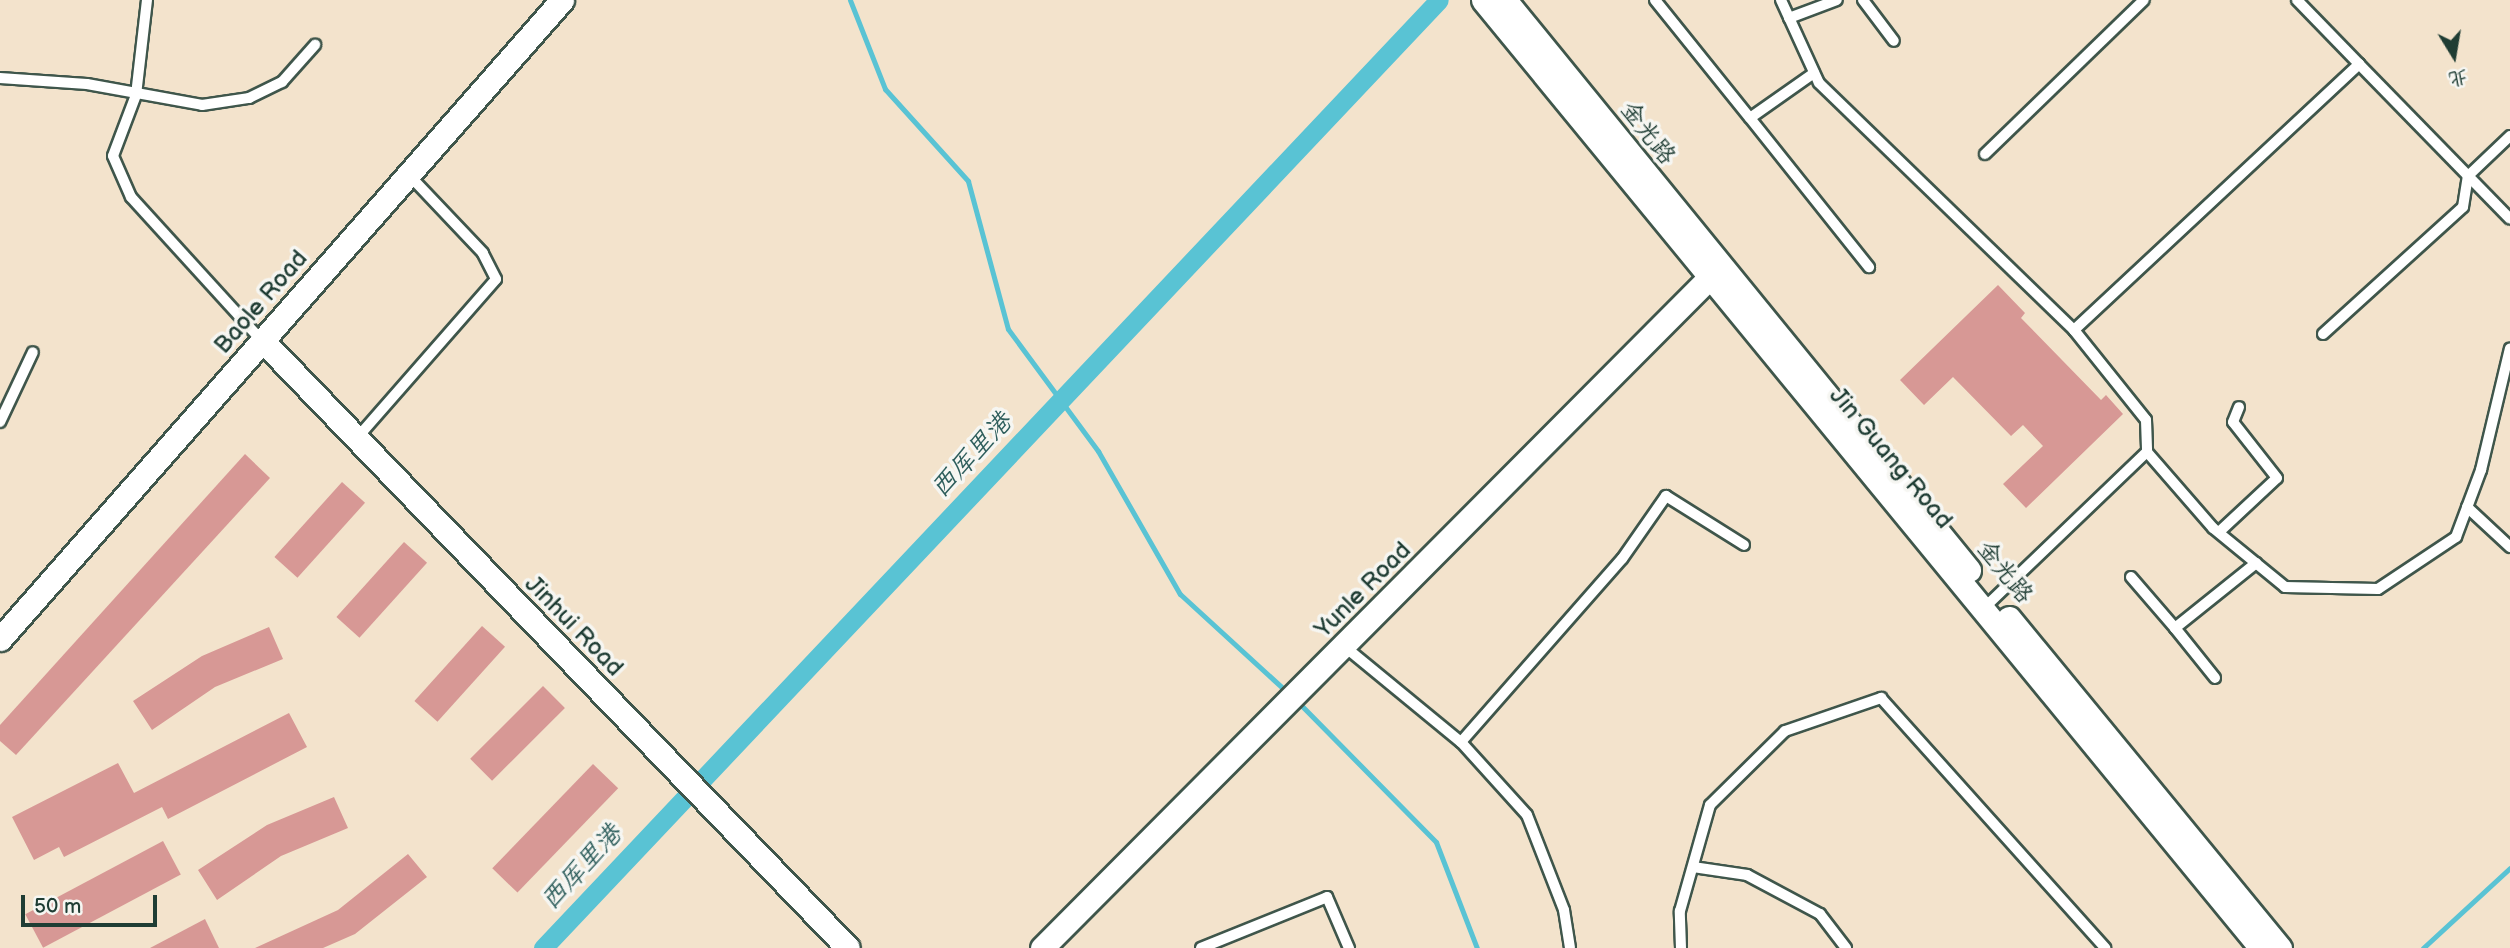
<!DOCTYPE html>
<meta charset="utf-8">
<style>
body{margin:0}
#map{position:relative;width:2510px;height:948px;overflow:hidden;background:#f3e3cc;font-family:"Balsamiq Sans","LXGW WenKai TC",sans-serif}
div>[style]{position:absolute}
.stream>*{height:5px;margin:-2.5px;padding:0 2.5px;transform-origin:2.5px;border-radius:2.5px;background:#59c3d4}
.canal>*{height:19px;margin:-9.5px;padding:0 9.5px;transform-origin:9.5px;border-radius:9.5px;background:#59c3d4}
.building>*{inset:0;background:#d79895;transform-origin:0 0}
.roads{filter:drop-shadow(2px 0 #3f564b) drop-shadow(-2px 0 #3f564b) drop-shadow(0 2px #3f564b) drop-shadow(0 -2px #3f564b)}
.service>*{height:10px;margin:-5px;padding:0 5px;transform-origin:5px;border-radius:5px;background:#fff}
.tertiary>*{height:23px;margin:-11.5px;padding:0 11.5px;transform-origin:11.5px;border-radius:11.5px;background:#fff}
span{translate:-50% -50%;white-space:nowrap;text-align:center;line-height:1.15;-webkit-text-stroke:7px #f6f6f2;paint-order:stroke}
.street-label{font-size:24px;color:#1f3d34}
.water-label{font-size:26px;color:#2e5e5c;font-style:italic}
.north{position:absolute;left:2419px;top:21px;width:70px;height:70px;-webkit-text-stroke:5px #f6f6f2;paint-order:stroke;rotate:169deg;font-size:19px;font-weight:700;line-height:28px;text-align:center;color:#1f3d34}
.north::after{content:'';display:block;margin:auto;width:24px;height:32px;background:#1f3d34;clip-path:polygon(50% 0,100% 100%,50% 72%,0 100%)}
.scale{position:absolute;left:21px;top:895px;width:136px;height:32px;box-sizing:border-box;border:4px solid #1f3d34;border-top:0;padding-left:9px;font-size:21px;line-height:24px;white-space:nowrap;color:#1f3d34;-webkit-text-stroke:5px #f6f6f2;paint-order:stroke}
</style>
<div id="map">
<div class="stream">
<i style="left:850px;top:0;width:96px;rotate:68.5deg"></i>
<i style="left:885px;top:89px;width:124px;rotate:47.9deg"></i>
<i style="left:968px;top:181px;width:153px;rotate:74.9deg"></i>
<i style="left:1008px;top:329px;width:152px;rotate:53.6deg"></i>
<i style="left:1098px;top:451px;width:165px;rotate:60.2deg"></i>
<i style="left:1180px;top:594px;width:145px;rotate:42.5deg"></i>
<i style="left:1297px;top:701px;width:198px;rotate:45.4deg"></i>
<i style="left:1436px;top:842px;width:114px;rotate:68.9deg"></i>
<i style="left:2423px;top:948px;width:118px;rotate:-42.6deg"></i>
</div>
<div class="canal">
<i style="left:543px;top:948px;width:1304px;rotate:-46.62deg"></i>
</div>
<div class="building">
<i style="clip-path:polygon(1998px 285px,2025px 313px,2021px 318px,2101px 400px,2106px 395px,2123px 414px,2026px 508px,2003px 484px,2043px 446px,2023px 425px,2011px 436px,1953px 377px,1924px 405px,1900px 380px)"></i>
<i style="clip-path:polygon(245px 454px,270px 478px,16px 755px,0 741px,0 725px)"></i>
<i style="left:342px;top:482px;width:31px;height:101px;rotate:42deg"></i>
<i style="left:404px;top:542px;width:31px;height:101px;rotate:42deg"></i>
<i style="left:482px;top:626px;width:31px;height:101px;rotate:42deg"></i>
<i style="clip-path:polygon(269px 627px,283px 659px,215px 687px,152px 730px,133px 701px,202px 656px)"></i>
<i style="left:543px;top:686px;width:31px;height:103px;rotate:45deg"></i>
<i style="clip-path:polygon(289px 713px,307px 747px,168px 819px,162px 807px,64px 857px,59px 847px,34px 860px,12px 817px,118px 763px,134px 793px)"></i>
<i style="left:593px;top:764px;width:35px;height:145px;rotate:44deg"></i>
<i style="clip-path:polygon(334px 797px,348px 828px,281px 856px,217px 900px,198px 870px,267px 825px)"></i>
<i style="left:163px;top:841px;width:38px;height:156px;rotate:62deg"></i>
<i style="clip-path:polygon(408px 854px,427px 877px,355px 934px,323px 948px,255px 948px,338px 910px)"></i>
<i style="clip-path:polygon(205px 919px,219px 948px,150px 948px)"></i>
</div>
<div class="roads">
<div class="service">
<i style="left:147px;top:0;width:96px;rotate:96.6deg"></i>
<i style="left:136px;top:95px;width:65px;rotate:110.7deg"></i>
<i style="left:113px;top:156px;width:45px;rotate:66.3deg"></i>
<i style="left:131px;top:197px;width:193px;rotate:47.7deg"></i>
<i style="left:1655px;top:0;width:151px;rotate:51.2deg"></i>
<i style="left:1781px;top:0;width:91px;rotate:65.4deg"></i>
<i style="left:1819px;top:83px;width:355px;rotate:44.1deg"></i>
<i style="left:2074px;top:330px;width:115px;rotate:51.3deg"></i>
<i style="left:2146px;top:420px;width:32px;rotate:88deg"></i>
<i style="left:2147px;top:452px;width:101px;rotate:49deg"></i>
<i style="left:2213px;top:528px;width:93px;rotate:39.3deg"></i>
<i style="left:2285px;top:587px;width:93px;rotate:1.2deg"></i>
<i style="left:2378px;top:589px;width:94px;rotate:-33.7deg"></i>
<i style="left:2456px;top:537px;width:72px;rotate:-69.5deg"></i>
<i style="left:2481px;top:470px;width:125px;rotate:-76.6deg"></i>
<i style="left:1863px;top:0;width:51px;rotate:52.9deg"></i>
<i style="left:1789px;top:18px;width:51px;rotate:-20.6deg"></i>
<i style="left:2359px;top:64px;width:216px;rotate:45.7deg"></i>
<i style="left:1814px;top:73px;width:78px;rotate:144.9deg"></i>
<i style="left:1750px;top:118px;width:191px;rotate:51.4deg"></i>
<i style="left:0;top:78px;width:87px;rotate:3.9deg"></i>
<i style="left:87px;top:84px;width:117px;rotate:10.3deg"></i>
<i style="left:202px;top:105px;width:48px;rotate:-8.5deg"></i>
<i style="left:249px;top:98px;width:37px;rotate:-26deg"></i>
<i style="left:282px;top:82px;width:50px;rotate:-48.3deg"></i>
<i style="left:1985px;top:154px;width:221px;rotate:-44.1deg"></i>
<i style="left:2074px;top:330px;width:390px;rotate:-43deg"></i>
<i style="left:2359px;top:64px;width:89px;rotate:-134.1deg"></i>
<i style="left:2323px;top:334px;width:189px;rotate:-42.2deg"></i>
<i style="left:2463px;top:207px;width:31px;rotate:-81deg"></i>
<i style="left:2468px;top:176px;width:58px;rotate:-43.6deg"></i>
<i style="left:0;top:422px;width:77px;rotate:-64.8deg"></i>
<i style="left:357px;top:438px;width:211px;rotate:-48.8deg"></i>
<i style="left:496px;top:279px;width:29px;rotate:-117deg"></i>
<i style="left:483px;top:253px;width:108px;rotate:-133.5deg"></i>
<i style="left:2467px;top:507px;width:59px;rotate:42.9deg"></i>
<i style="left:2219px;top:532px;width:79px;rotate:-43deg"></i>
<i style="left:2277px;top:478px;width:71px;rotate:-128.2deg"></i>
<i style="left:2233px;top:422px;width:16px;rotate:-68deg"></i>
<i style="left:2131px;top:577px;width:67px;rotate:49.2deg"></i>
<i style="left:2175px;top:628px;width:104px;rotate:-38.7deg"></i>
<i style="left:1983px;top:609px;width:227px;rotate:-43.8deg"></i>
<i style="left:2175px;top:628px;width:64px;rotate:51.3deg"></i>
<i style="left:1344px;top:646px;width:151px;rotate:39.4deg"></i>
<i style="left:1461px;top:742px;width:98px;rotate:47.9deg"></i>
<i style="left:1527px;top:815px;width:102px;rotate:68.7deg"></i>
<i style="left:1564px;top:910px;width:38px;rotate:81deg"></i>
<i style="left:1461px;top:742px;width:244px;rotate:-48.7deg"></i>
<i style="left:1622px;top:559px;width:77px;rotate:-55.1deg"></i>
<i style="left:1666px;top:496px;width:92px;rotate:32.1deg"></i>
<i style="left:1693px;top:867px;width:55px;rotate:8.4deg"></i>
<i style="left:1747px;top:875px;width:83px;rotate:28.1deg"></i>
<i style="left:1820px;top:914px;width:43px;rotate:52.6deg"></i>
<i style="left:1201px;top:948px;width:136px;rotate:-22deg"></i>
<i style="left:1327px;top:897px;width:56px;rotate:66.7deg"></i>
<i style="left:1681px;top:948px;width:37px;rotate:-92deg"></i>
<i style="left:1680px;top:911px;width:110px;rotate:-74.2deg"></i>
<i style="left:1710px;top:805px;width:105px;rotate:-44.6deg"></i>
<i style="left:1785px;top:731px;width:102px;rotate:-19deg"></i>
<i style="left:1881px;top:698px;width:336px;rotate:48.1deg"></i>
</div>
<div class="tertiary">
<i style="left:1483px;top:0;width:1226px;rotate:50.63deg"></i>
<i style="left:1505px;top:0;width:735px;rotate:50.85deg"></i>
<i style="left:262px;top:340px;width:844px;rotate:46.06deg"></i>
<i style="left:2009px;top:618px;width:427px;rotate:50.6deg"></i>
<i style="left:0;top:639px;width:851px;rotate:-48.67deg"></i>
<i style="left:1042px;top:948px;width:958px;rotate:-45.13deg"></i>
</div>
</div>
<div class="street-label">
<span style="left:1648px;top:133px;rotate:52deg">金光路</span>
<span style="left:261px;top:302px;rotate:-49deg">Baole Road</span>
<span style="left:1891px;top:458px;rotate:50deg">Jin Guang Road</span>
<span style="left:2005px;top:572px;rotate:51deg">金光路</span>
<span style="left:1363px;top:590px;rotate:-45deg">Yunle Road</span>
<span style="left:574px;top:626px;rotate:46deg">Jinhui Road</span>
</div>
<div class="water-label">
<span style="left:972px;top:456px;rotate:-47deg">西厍里港</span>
<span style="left:582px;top:868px;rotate:-47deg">西厍里港</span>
</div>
<div class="north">北</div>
<div class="scale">50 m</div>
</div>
